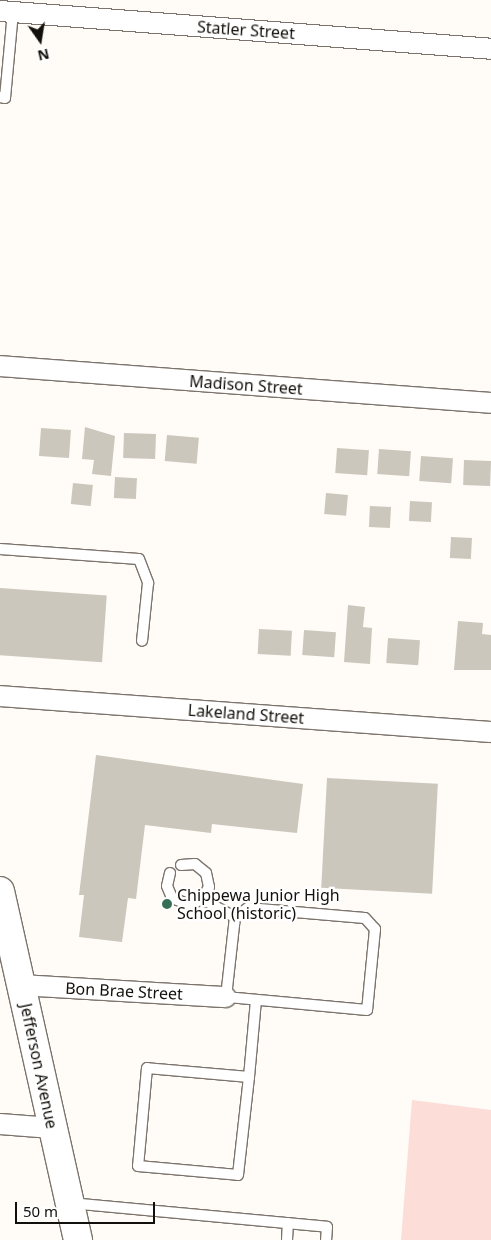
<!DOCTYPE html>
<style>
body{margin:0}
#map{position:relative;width:491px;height:1240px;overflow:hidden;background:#fffbf7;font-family:"Noto Sans",sans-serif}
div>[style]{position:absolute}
.green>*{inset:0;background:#fdddd7}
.building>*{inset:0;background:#cbc7bc;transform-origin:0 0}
.roads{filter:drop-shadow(1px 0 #7c746c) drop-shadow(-1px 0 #7c746c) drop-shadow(0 1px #7c746c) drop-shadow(0 -1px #7c746c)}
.lane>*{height:10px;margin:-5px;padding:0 5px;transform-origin:5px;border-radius:5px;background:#fff}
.street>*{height:20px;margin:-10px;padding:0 10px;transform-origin:10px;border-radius:10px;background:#fff}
.secondary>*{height:28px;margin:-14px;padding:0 14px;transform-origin:14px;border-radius:14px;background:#fff}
.dots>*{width:14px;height:14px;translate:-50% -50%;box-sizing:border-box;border:2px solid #fff;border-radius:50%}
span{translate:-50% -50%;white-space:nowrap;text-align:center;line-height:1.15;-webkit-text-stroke:4.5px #fff;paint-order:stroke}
.street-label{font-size:16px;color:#12100c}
.poi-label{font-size:16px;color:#12100c}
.left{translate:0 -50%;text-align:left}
.north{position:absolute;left:15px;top:15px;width:50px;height:50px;-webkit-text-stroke:4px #fff;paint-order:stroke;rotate:167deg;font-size:14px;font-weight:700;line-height:20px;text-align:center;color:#12100c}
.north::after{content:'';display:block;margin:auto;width:18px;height:22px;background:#12100c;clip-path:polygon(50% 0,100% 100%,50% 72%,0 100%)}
.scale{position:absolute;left:15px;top:1202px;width:140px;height:22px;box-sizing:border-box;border:2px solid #12100c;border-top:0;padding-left:6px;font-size:15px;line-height:18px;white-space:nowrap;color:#12100c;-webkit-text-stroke:4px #fff;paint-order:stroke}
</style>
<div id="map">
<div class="green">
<i style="clip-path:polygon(412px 1100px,491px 1110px,491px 1240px,401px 1240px)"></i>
</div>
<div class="building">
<i style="clip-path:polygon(85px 427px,115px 436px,111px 476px,92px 474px,94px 460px,82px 459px)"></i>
<i style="left:41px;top:428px;width:30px;height:28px;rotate:4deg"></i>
<i style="left:124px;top:433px;width:32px;height:25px;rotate:2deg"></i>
<i style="left:167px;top:435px;width:32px;height:26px;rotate:5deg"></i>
<i style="left:337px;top:448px;width:32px;height:25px;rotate:4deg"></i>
<i style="left:379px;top:449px;width:32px;height:25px;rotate:4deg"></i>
<i style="left:421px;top:456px;width:32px;height:25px;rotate:4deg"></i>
<i style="left:464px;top:460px;width:27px;height:25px;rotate:2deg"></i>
<i style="left:115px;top:477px;width:22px;height:21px;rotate:3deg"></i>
<i style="left:73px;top:483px;width:20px;height:21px;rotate:6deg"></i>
<i style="left:326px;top:493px;width:22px;height:21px;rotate:5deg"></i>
<i style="left:410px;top:501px;width:22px;height:20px;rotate:3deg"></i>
<i style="left:370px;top:506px;width:21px;height:21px;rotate:3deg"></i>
<i style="left:451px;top:537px;width:21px;height:21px;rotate:3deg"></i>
<i style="left:0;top:588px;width:107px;height:67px;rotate:4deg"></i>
<i style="clip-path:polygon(348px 605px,365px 607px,363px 627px,372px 628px,370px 664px,344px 662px)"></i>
<i style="clip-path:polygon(458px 621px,483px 623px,482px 634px,491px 635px,491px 670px,454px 670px)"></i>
<i style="left:259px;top:629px;width:33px;height:25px;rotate:3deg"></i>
<i style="left:304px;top:630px;width:32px;height:25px;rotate:4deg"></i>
<i style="left:388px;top:638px;width:32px;height:25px;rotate:4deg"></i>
<i style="clip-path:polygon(96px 755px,303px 784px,297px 833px,212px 824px,211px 833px,145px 825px,136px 899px,128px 898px,122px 942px,79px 937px,84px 895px,79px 895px)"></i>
<i style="left:327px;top:778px;width:111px;height:110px;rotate:3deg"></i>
</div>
<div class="roads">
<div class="lane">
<i style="left:0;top:97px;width:5px;rotate:11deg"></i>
<i style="left:5px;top:98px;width:86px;rotate:-84.7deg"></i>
<i style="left:0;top:549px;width:139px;rotate:4.1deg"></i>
<i style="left:139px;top:559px;width:26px;rotate:69deg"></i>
<i style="left:148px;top:583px;width:58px;rotate:95.9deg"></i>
<i style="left:170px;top:873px;width:13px;rotate:103deg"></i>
<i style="left:167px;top:886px;width:13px;rotate:67deg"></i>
<i style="left:172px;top:898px;width:19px;rotate:21deg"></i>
<i style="left:190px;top:905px;width:13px;rotate:-27deg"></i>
<i style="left:202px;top:899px;width:14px;rotate:-60deg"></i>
<i style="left:209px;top:887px;width:14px;rotate:-102deg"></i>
<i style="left:206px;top:873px;width:14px;rotate:-141deg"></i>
<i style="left:195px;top:864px;width:14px;rotate:176deg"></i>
<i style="left:202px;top:899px;width:38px;rotate:29deg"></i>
<i style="left:248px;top:908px;width:117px;rotate:4.9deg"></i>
<i style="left:365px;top:918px;width:15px;rotate:48deg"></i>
<i style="left:375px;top:929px;width:81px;rotate:95.6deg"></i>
<i style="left:367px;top:1010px;width:142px;rotate:-174.7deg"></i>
<i style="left:226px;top:997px;width:81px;rotate:-83.6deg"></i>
<i style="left:235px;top:917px;width:16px;rotate:-35deg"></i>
<i style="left:249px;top:1077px;width:102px;rotate:-175deg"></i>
<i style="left:147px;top:1068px;width:98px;rotate:95.2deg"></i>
<i style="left:138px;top:1166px;width:100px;rotate:5.1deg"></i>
<i style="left:238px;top:1175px;width:99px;rotate:-83.6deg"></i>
<i style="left:249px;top:1077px;width:77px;rotate:-84.8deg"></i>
<i style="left:70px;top:1203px;width:258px;rotate:5.3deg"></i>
<i style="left:327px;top:1227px;width:13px;rotate:94deg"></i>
<i style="left:287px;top:1240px;width:17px;rotate:-87deg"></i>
</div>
<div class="street">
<i style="left:0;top:11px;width:492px;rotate:4.4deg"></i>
<i style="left:0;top:366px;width:492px;rotate:4.3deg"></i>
<i style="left:0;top:696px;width:492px;rotate:4.2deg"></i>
<i style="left:22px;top:985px;width:204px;rotate:3.4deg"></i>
<i style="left:0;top:1124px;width:52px;rotate:4.4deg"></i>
</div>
<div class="secondary">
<i style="left:0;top:891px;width:358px;rotate:77.4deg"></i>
</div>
</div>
<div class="dots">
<i style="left:167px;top:904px;background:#356f57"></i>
</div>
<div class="street-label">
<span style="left:246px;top:30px;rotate:4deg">Statler Street</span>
<span style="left:246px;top:385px;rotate:4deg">Madison Street</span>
<span style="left:246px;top:714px;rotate:4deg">Lakeland Street</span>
<span style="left:124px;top:991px;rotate:3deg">Bon Brae Street</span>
<span style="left:39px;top:1066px;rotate:78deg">Jefferson Avenue</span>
</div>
<div class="poi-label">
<span class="left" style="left:177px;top:904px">Chippewa Junior High<br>School (historic)</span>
</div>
<div class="north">N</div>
<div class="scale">50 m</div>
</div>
